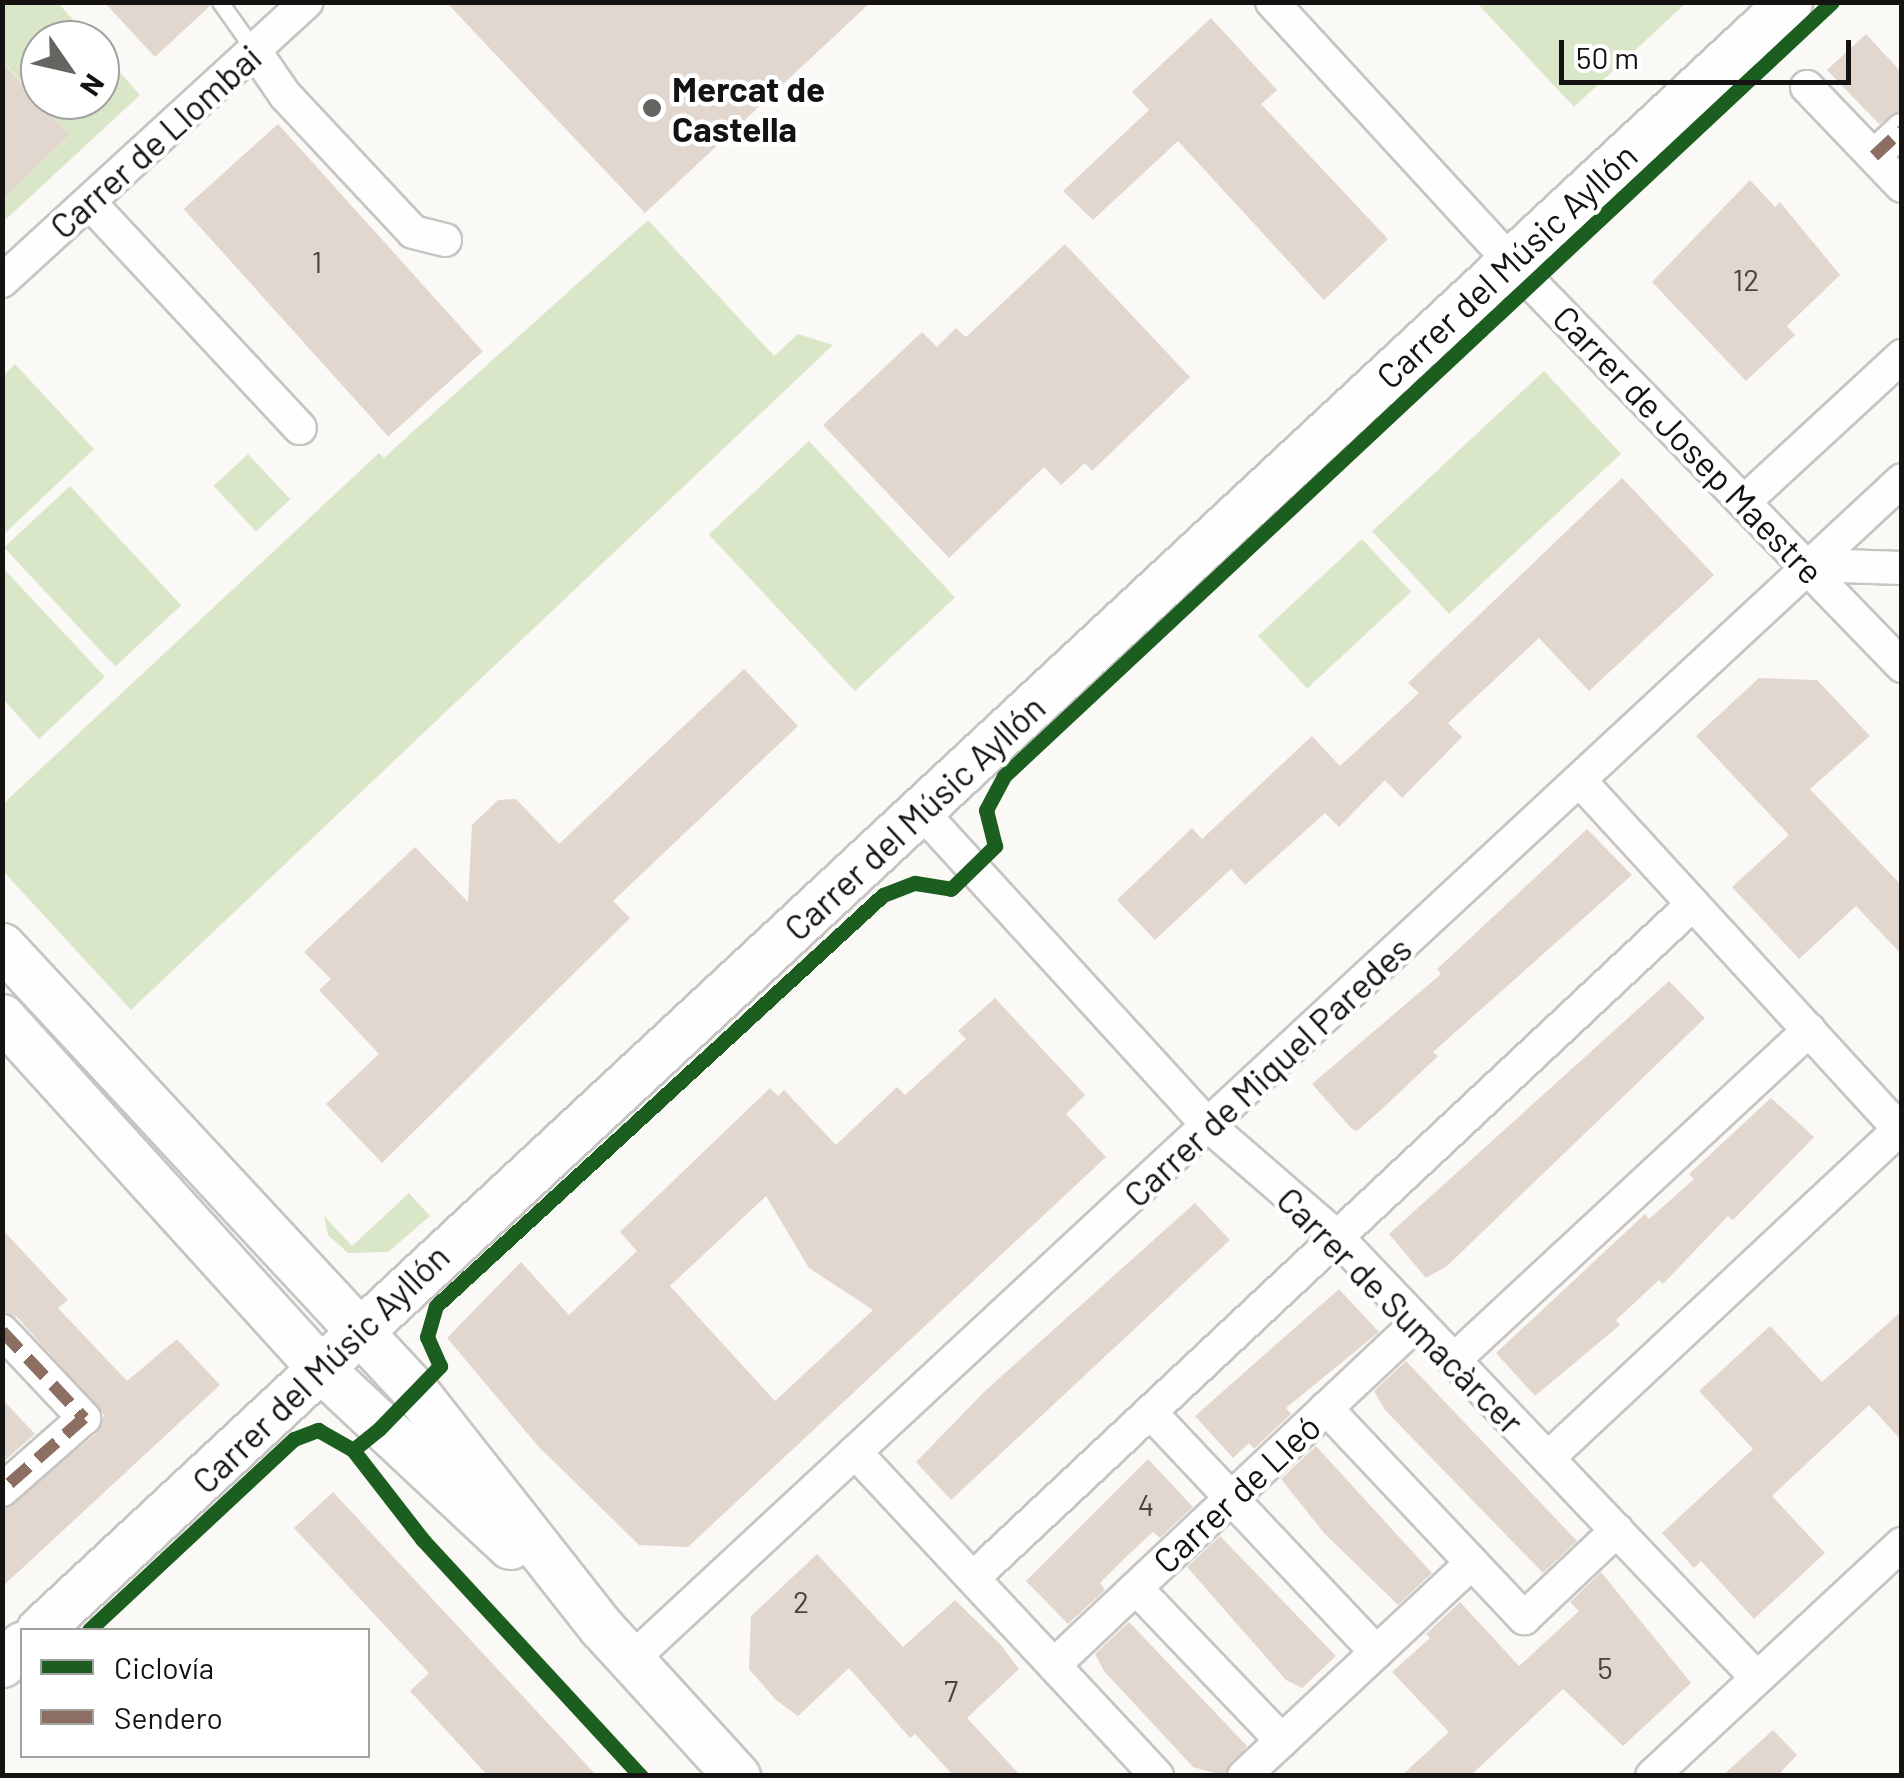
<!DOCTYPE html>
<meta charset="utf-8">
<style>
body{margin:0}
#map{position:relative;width:1904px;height:1778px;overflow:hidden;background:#fbf9f6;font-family:Barlow,sans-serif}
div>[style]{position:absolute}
.green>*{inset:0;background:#dae6c8;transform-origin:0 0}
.building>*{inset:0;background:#e2d7ce;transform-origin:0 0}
.roads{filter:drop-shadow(2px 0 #c6c5c2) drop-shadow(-2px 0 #c6c5c2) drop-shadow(0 2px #c6c5c2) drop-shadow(0 -2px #c6c5c2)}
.lane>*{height:15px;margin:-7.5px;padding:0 7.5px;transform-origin:7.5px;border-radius:7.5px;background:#fefefe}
.street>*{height:32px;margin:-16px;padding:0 16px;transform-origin:16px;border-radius:16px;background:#fefefe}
.secondary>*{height:45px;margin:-22.5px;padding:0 22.5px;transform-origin:22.5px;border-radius:22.5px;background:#fefefe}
.quiet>*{height:12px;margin-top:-6px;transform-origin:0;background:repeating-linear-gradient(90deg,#8d6e63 0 25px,transparent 0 37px)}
.cycleway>*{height:15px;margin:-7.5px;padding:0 7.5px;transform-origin:7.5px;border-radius:7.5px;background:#1b5e20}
.dots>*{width:28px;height:28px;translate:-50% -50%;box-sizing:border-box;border:5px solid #fff;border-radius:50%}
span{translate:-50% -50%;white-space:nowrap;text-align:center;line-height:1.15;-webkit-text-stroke:9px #fff;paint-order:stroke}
.number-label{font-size:30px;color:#484440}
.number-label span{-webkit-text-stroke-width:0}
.poi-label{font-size:35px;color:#151311;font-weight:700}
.left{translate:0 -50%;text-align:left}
.street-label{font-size:35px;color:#151311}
.frame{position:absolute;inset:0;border:5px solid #151311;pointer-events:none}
.legend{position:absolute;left:20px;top:1628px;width:350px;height:130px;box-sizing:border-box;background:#fff;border:2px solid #a1a1a0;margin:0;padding:12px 18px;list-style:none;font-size:30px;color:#151311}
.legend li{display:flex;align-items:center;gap:20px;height:50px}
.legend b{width:50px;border:2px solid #a1a1a0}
.north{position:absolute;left:20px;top:20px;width:100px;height:100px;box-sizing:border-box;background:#fff;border:2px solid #a1a1a0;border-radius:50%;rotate:124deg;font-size:28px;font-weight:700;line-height:40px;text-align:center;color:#151311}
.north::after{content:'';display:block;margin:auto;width:35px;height:45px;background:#666461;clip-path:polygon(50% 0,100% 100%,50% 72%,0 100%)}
.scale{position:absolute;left:1559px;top:40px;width:292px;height:45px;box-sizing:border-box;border:5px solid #151311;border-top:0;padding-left:12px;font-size:30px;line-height:35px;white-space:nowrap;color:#151311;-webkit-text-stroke:8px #fff;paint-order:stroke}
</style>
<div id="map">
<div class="green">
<i style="clip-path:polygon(2px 3px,58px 3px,91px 40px,40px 40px,40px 100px,100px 100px,100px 50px,140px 95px,3px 222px,3px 199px,70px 135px,3px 62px)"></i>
<i style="clip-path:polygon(1477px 3px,1686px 3px,1574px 107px)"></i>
<i style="clip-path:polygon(648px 220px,774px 356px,798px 334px,833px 345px,131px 1010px,3px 871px,3px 804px,379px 453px,384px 458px,398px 445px)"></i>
<i style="clip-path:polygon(15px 364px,94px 449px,3px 535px,3px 376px)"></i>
<i style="left:1544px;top:371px;width:113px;height:235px;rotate:47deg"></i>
<i style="left:809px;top:441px;width:214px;height:137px;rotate:47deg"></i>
<i style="left:248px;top:454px;width:62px;height:47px;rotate:47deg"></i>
<i style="left:70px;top:486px;width:163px;height:90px;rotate:47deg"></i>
<i style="left:1362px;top:539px;width:72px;height:142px;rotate:47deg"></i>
<i style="clip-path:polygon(3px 568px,105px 677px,39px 739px,3px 699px)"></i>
<i style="clip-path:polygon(409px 1193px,430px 1216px,388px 1252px,348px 1253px,328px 1235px,324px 1216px,352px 1246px)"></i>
</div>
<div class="building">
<i style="clip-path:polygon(104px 2px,209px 2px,210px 6px,155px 57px)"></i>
<i style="clip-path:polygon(446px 2px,871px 2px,645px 213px)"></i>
<i style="clip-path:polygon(1211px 18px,1277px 90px,1261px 104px,1388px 239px,1324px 300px,1178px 141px,1093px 220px,1063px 191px,1149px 110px,1132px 92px)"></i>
<i style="clip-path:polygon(1866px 34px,1902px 73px,1902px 111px,1879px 124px,1827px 70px)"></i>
<i style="clip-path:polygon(2px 62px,70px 135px,2px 200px)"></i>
<i style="left:278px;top:124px;width:306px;height:127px;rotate:48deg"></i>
<i style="clip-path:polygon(1750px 180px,1775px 207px,1780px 202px,1840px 275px,1787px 326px,1795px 335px,1746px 381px,1652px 282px)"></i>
<i style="clip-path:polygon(1065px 244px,1190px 377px,1092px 471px,1085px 463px,1061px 485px,1044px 467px,949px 558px,823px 425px,922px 332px,937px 347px,956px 328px,966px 337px)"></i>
<i style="clip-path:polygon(1622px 478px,1714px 575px,1589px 691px,1539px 638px,1448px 723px,1462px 737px,1402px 798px,1385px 780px,1339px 827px,1325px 813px,1245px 885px,1231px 869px,1155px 940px,1117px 900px,1192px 828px,1202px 839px,1312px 736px,1340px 766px,1419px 693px,1408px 683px)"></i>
<i style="clip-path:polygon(744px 669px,798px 726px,613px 901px,630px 918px,382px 1163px,326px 1104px,379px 1054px,319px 990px,331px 979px,304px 952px,415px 847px,468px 902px,472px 825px,498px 800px,516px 799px,559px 844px)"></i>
<i style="clip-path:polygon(1759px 678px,1817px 680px,1870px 736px,1810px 789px,1902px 886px,1902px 955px,1856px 906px,1799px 959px,1732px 887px,1789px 835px,1696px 736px)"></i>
<i style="clip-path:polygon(1587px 829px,1632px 875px,1433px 1052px,1438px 1056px,1382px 1109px,1357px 1131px,1351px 1128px,1312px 1084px,1441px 974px,1437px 969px,1449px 958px)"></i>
<i style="clip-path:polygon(1669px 981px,1705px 1018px,1447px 1266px,1426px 1278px,1389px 1234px)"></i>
<i style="clip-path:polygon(evenodd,995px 998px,1085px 1095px,1066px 1114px,1106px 1157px,688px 1547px,639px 1545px,538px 1446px,447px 1338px,521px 1262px,569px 1315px,637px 1251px,620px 1232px,770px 1088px,778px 1096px,784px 1090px,836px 1145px,897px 1087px,905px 1095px,966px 1039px,958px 1031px,995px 998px,766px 1196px,809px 1268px,873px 1310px,775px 1401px,670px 1286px,766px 1196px)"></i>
<i style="clip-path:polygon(1771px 1098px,1814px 1137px,1733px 1220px,1728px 1216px,1663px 1284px,1659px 1280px,1616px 1320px,1620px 1325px,1535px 1396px,1496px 1353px,1645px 1214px,1649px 1219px,1694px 1179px,1689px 1174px)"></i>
<i style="clip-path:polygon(1195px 1203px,1230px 1240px,951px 1500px,916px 1462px,985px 1391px)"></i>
<i style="clip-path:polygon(2px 1229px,68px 1300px,58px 1308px,127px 1381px,177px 1339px,220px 1385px,2px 1587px,2px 1510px,97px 1433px,104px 1415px,17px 1317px,2px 1312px)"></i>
<i style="clip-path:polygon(1339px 1289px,1379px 1332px,1286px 1408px,1291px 1414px,1254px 1449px,1249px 1443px,1233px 1458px,1195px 1416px)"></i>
<i style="clip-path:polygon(1902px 1311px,1902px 1441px,1869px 1405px,1772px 1496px,1825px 1553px,1754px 1619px,1701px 1561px,1694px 1568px,1662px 1533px,1753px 1449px,1699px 1391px,1770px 1326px,1822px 1382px)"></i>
<i style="clip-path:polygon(1406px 1361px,1577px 1541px,1543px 1573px,1385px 1410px,1374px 1391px)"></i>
<i style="clip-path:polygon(2px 1399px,35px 1434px,2px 1463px)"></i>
<i style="clip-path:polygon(1316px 1446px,1432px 1573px,1398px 1605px,1324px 1533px,1281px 1479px)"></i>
<i style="clip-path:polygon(1148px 1459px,1193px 1507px,1160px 1538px,1153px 1532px,1128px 1555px,1100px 1583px,1105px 1590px,1068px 1624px,1026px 1581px)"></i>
<i style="clip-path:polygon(333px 1492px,597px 1776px,488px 1776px,410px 1691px,429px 1673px,294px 1528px)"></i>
<i style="clip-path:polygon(1220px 1536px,1336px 1656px,1302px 1688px,1286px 1680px,1187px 1567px)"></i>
<i style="clip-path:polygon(817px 1554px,903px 1647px,955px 1600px,1000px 1644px,1019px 1669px,967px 1718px,1021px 1776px,954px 1776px,915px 1734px,910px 1738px,849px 1668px,798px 1716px,776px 1700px,749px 1669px,751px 1616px)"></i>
<i style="clip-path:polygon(1601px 1572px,1691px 1683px,1623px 1746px,1563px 1689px,1470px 1776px,1401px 1776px,1449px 1732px,1392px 1672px,1430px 1638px,1426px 1634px,1460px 1602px,1519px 1666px,1579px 1611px,1570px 1602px)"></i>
<i style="clip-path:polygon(1129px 1622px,1247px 1746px,1225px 1776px,1193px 1767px,1104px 1671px,1095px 1654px)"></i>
<i style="clip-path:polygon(1773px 1730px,1797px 1755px,1777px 1776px,1722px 1776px)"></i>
</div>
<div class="roads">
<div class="lane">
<i style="left:220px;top:2px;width:59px;rotate:54.7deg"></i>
</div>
<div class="street">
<i style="left:1272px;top:2px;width:352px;rotate:47.4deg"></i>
<i style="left:1510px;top:261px;width:564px;rotate:45.93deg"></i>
<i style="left:254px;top:50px;width:55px;rotate:55.4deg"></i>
<i style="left:285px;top:95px;width:187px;rotate:46.9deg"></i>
<i style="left:413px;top:232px;width:33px;rotate:14deg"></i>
<i style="left:1807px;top:87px;width:137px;rotate:46.2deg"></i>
<i style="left:1874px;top:156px;width:38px;rotate:-43deg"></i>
<i style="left:89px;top:202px;width:309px;rotate:47deg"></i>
<i style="left:2px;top:281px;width:413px;rotate:-42.5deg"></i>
<i style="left:1745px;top:501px;width:214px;rotate:-42.7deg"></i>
<i style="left:1810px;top:565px;width:92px;rotate:1.9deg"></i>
<i style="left:921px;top:811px;width:427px;rotate:47.6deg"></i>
<i style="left:1209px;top:1126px;width:169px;rotate:40.9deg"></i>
<i style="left:1337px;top:1237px;width:609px;rotate:46.4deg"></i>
<i style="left:2px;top:1331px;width:120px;rotate:46.7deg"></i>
<i style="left:84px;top:1418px;width:109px;rotate:138.7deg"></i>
<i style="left:1454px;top:1360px;width:485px;rotate:-42.9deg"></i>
<i style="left:1326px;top:1408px;width:289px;rotate:46.7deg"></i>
<i style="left:1524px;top:1618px;width:128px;rotate:-43.4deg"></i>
<i style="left:1150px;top:1412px;width:330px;rotate:46.7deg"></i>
<i style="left:855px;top:1452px;width:443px;rotate:47deg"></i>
<i style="left:1548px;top:1458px;width:481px;rotate:-43.1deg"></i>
<i style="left:1899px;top:1129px;width:473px;rotate:-132.5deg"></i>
<i style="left:973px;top:1578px;width:986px;rotate:-43.11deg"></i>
<i style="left:1136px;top:1588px;width:211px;rotate:46.3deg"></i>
<i style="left:631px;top:1660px;width:1734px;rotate:-42.87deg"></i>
<i style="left:1054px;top:1665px;width:500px;rotate:-43.3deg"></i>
<i style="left:1244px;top:1776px;width:312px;rotate:-43.1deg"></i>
<i style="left:1652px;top:1776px;width:341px;rotate:-42.9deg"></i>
</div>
<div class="secondary">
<i style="left:2px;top:946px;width:609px;rotate:47.13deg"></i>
<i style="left:416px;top:1392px;width:299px;rotate:51.8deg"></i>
<i style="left:601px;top:1627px;width:202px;rotate:47.6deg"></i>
<i style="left:2px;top:1017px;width:475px;rotate:47.8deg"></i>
<i style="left:321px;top:1369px;width:259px;rotate:43.1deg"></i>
<i style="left:39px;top:1630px;width:2390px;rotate:-42.93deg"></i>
<i style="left:2px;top:1664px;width:28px;rotate:-44deg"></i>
</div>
</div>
<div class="quiet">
<i style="left:1874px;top:156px;width:38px;rotate:-43deg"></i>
<i style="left:2px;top:1331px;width:120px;rotate:46.7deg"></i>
<i style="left:84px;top:1418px;width:109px;rotate:138.7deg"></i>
</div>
<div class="cycleway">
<i style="left:353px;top:1450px;width:113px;rotate:52.2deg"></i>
<i style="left:422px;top:1539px;width:323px;rotate:47.3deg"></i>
<i style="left:89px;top:1630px;width:280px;rotate:-43deg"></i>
<i style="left:294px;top:1439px;width:26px;rotate:-21deg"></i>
<i style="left:318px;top:1430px;width:40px;rotate:29.7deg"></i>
<i style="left:353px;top:1450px;width:33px;rotate:-39deg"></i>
<i style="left:379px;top:1429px;width:88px;rotate:-45.9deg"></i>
<i style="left:440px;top:1366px;width:32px;rotate:-114deg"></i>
<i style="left:427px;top:1337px;width:32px;rotate:-74deg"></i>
<i style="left:436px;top:1306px;width:607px;rotate:-42.6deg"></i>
<i style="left:883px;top:895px;width:34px;rotate:-21deg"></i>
<i style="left:915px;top:883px;width:36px;rotate:9deg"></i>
<i style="left:951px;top:889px;width:62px;rotate:-44.3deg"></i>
<i style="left:995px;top:846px;width:37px;rotate:-104deg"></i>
<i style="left:986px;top:810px;width:38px;rotate:-62deg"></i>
<i style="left:1004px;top:776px;width:1133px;rotate:-43.07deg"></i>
</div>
<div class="dots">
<i style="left:652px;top:108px;background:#666461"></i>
</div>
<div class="number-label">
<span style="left:317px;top:261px">1</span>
<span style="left:1746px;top:279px">12</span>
<span style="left:1146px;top:1504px">4</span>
<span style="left:801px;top:1601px">2</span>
<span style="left:1605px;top:1667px">5</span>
<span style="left:951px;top:1690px">7</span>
</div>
<div class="poi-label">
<span class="left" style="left:672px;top:108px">Mercat de<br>Castella</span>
</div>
<div class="street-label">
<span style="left:155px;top:141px;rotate:-42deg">Carrer de Llombai</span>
<span style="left:1506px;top:265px;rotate:-43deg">Carrer del Músic Ayllón</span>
<span style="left:1689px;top:444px;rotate:46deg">Carrer de Josep Maestre</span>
<span style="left:914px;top:817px;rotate:-43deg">Carrer del Músic Ayllón</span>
<span style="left:1267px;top:1071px;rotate:-43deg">Carrer de Miquel Paredes</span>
<span style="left:1401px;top:1310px;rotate:45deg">Carrer de Sumacàrcer</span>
<span style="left:320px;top:1368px;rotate:-44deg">Carrer del Músic Ayllón</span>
<span style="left:1236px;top:1493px;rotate:-43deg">Carrer de Lleó</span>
</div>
<div class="frame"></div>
<ul class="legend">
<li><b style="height:12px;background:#1b5e20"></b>Ciclovía</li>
<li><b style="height:12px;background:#8d6e63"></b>Sendero</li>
</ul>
<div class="north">N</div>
<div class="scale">50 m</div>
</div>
